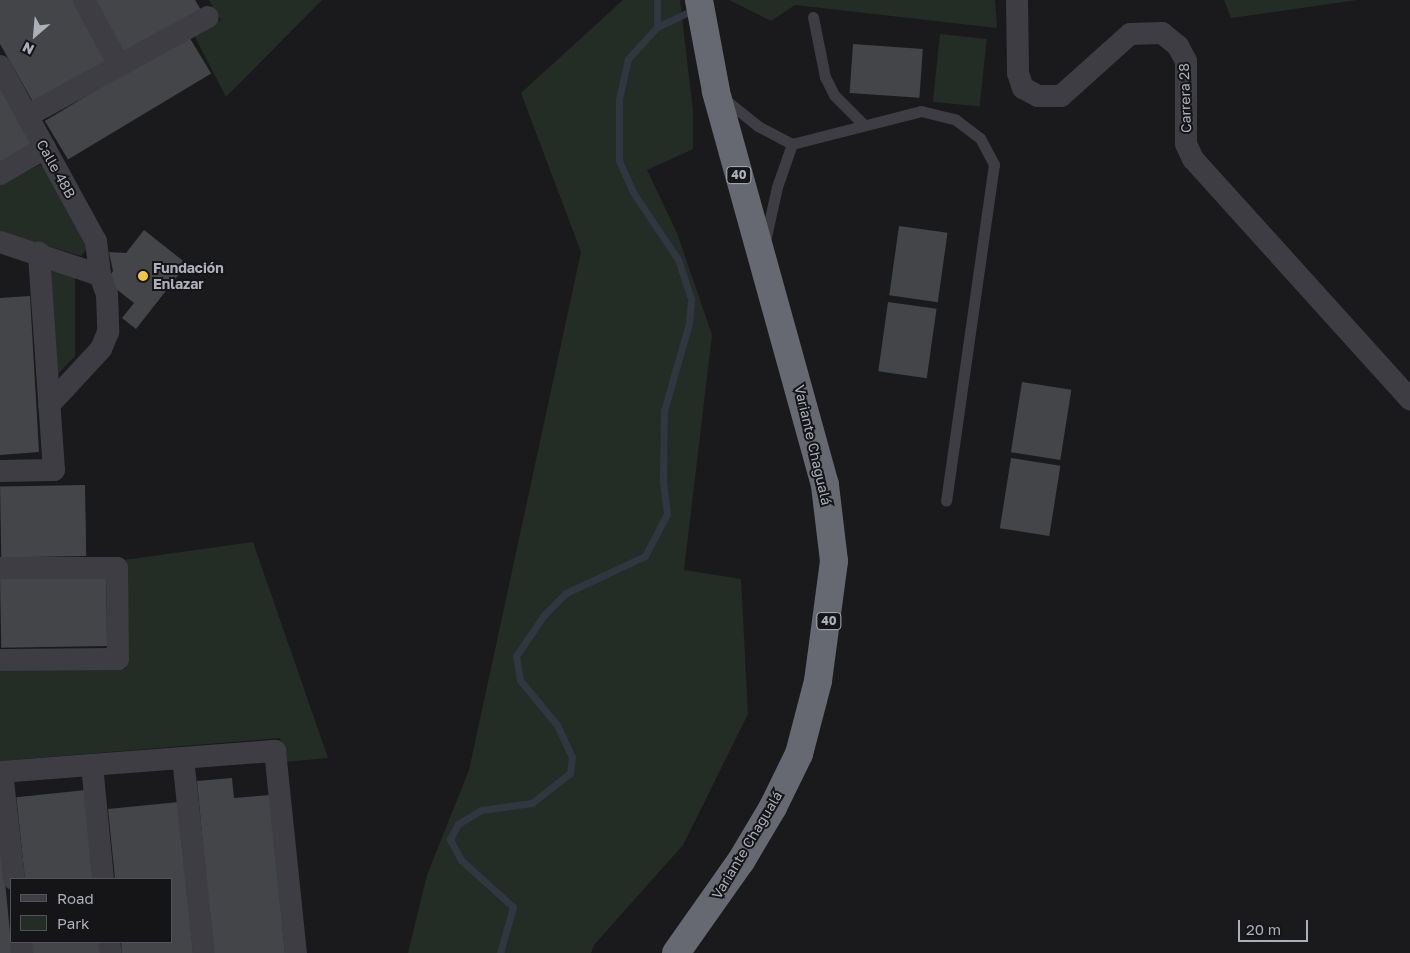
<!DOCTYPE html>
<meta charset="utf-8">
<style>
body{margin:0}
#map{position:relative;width:1410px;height:953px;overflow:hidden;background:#1a1a1c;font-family:"Golos Text",sans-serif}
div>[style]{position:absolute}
.green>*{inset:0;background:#242c26;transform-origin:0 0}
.stream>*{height:7px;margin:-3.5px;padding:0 3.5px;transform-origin:3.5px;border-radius:3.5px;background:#303740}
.building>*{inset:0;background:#444549;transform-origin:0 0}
.lane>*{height:11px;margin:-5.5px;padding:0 5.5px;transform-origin:5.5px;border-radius:5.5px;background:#3d3d43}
.street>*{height:22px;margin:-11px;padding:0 11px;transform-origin:11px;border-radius:11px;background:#3d3d43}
.highway>*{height:28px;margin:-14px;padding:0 14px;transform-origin:14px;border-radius:14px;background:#676972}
.dots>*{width:14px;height:14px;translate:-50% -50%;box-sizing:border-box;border:2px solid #151517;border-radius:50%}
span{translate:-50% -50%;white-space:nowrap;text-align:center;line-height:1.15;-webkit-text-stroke:4px #151517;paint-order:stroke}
.shield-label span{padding:1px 4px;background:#151517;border:1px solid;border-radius:4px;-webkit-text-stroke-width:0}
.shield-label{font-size:12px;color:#adb0bb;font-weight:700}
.street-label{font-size:14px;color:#adb0bb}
.poi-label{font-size:14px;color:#adb0bb;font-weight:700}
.left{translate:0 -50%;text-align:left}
.legend{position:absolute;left:10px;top:878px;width:162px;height:65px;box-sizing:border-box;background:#151517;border:1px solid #525359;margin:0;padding:6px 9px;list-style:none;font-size:15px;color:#adb0bb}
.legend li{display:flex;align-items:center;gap:10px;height:25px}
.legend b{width:25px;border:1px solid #525359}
.north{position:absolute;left:10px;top:10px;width:50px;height:50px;-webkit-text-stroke:4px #151517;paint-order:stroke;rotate:207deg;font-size:14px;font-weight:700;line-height:20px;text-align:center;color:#adb0bb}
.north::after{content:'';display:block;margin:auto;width:18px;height:22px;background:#adb0bb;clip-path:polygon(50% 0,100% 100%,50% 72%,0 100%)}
.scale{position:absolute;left:1238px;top:920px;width:70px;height:22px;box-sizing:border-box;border:2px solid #adb0bb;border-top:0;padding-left:6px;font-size:15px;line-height:18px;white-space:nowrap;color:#adb0bb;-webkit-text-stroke:4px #151517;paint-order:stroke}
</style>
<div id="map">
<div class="green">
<i style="clip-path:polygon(209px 0,322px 0,226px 97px,194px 35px,221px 20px)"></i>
<i style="clip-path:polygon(623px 0,680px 0,693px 111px,693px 149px,647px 170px,677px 233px,712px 335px,684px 570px,741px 579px,748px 714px,683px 845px,594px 945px,591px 953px,408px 953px,427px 875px,469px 770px,581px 252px,521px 93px)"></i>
<i style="clip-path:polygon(729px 0,995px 0,997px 28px,795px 5px,771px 21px)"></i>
<i style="clip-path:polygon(1224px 0,1357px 0,1231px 18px)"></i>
<i style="left:940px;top:34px;width:47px;height:68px;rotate:6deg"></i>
<i style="clip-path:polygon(39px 165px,45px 167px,89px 246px,81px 256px,0 232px,0 185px)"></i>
<i style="clip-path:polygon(49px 268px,75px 272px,75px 356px,57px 375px)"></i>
<i style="clip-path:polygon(253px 542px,328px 758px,285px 762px,280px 738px,0 761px,0 670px,126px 669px,124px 560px)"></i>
</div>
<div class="stream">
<i style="left:657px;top:27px;width:27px;rotate:-90deg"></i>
<i style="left:500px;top:953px;width:48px;rotate:-74.2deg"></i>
<i style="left:513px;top:907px;width:70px;rotate:-137.9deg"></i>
<i style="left:461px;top:860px;width:24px;rotate:-118deg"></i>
<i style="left:450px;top:839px;width:17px;rotate:-62deg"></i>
<i style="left:458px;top:824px;width:27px;rotate:-31deg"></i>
<i style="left:481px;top:810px;width:51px;rotate:-7.8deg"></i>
<i style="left:532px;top:803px;width:48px;rotate:-38.3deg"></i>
<i style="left:570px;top:773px;width:16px;rotate:-83deg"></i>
<i style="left:572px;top:757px;width:35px;rotate:-115deg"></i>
<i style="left:557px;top:725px;width:58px;rotate:-129.4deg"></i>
<i style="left:520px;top:680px;width:24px;rotate:-99deg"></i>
<i style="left:516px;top:656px;width:50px;rotate:-55.7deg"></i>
<i style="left:544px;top:615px;width:31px;rotate:-45deg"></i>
<i style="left:566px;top:593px;width:87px;rotate:-25.1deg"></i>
<i style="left:645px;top:556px;width:47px;rotate:-62.4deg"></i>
<i style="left:667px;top:514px;width:35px;rotate:-97deg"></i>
<i style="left:663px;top:479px;width:68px;rotate:-89.2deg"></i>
<i style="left:664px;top:411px;width:91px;rotate:-74.1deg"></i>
<i style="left:689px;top:323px;width:24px;rotate:-85deg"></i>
<i style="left:691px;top:299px;width:40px;rotate:-108deg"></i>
<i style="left:679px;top:261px;width:83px;rotate:-123.7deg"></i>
<i style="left:633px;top:192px;width:35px;rotate:-114deg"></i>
<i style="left:619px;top:160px;width:61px;rotate:-90deg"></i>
<i style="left:619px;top:99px;width:41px;rotate:-77.3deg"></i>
<i style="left:628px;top:59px;width:43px;rotate:-47.8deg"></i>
<i style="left:657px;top:27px;width:42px;rotate:-25.3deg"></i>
</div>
<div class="building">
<i style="clip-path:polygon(0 0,77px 0,111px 58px,33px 102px,0 44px)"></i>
<i style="clip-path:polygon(92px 0,195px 0,201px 10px,123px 54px)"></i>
<i style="left:188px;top:35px;width:45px;height:167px;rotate:59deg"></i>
<i style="left:853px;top:44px;width:70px;height:49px;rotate:4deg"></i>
<i style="clip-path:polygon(0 81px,35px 143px,0 163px)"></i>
<i style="left:899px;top:226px;width:49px;height:70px;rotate:8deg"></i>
<i style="clip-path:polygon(144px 230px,187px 264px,136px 329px,122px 318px,134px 303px,106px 281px,113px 271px,109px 252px,126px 253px)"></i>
<i style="clip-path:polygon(30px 296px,39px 452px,0 455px,0 298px)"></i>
<i style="left:888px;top:302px;width:49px;height:70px;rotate:8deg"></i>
<i style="left:1022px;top:382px;width:50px;height:71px;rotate:9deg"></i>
<i style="left:1011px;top:458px;width:50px;height:71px;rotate:9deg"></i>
<i style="left:85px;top:485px;width:71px;height:85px;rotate:89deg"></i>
<i style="left:106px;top:575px;width:71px;height:106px;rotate:89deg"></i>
<i style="clip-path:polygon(232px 778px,234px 798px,270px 795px,285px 953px,213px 953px,197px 781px)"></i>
<i style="left:86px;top:790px;width:89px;height:70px;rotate:84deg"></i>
<i style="clip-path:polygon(179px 802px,193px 953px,122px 953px,121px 942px,171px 942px,171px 879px,115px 879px,108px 809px)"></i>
<i style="clip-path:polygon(0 840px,1px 840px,12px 953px,0 953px)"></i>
<i style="left:30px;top:942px;width:71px;height:11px"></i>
</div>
<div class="lane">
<i style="left:813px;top:17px;width:61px;rotate:78.7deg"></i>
<i style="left:825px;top:77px;width:20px;rotate:63deg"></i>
<i style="left:834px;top:95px;width:41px;rotate:45deg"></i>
<i style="left:723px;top:98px;width:45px;rotate:38.7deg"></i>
<i style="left:758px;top:126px;width:38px;rotate:28deg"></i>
<i style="left:792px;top:144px;width:133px;rotate:-14.3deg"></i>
<i style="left:921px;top:111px;width:36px;rotate:14deg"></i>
<i style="left:956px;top:120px;width:30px;rotate:37deg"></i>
<i style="left:980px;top:138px;width:30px;rotate:62deg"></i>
<i style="left:994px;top:164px;width:340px;rotate:98.1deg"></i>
<i style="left:765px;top:241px;width:55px;rotate:-77.5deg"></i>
<i style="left:777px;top:187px;width:46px;rotate:-70.8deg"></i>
</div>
<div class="street">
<i style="left:84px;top:0;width:74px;rotate:61.7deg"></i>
<i style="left:1017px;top:0;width:73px;rotate:89.2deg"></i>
<i style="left:1018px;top:73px;width:16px;rotate:72deg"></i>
<i style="left:1023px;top:88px;width:17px;rotate:28deg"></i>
<i style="left:1038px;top:96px;width:23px"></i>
<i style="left:1061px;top:96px;width:93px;rotate:-41.9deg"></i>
<i style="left:1130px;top:34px;width:32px;rotate:-2deg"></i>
<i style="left:1162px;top:33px;width:21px;rotate:39deg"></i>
<i style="left:1178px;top:46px;width:17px;rotate:62deg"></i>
<i style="left:1186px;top:61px;width:83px;rotate:90deg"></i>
<i style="left:1186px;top:144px;width:17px;rotate:65deg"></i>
<i style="left:1193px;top:159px;width:324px;rotate:47.9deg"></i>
<i style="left:0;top:66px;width:200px;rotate:61.3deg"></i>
<i style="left:96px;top:241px;width:34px;rotate:83deg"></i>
<i style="left:100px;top:275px;width:20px;rotate:70deg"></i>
<i style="left:107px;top:294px;width:38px;rotate:88deg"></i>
<i style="left:108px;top:332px;width:18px;rotate:112deg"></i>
<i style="left:101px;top:349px;width:76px;rotate:132.9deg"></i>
<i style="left:27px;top:116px;width:206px;rotate:-28.7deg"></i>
<i style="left:0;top:174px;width:52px;rotate:-30deg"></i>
<i style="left:0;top:242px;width:105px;rotate:18.3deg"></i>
<i style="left:0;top:471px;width:54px;rotate:-1.1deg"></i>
<i style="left:54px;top:470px;width:218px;rotate:-94deg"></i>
<i style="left:0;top:568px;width:117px"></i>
<i style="left:117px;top:568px;width:91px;rotate:89.4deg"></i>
<i style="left:118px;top:659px;width:118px;rotate:179.5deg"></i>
<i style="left:183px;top:758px;width:196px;rotate:83.9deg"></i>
<i style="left:92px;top:765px;width:115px;rotate:84.5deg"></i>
<i style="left:0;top:772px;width:276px;rotate:-4.4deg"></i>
<i style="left:275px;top:751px;width:203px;rotate:84.1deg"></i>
<i style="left:2px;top:772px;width:108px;rotate:83.6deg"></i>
<i style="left:21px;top:942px;width:11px;rotate:85deg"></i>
<i style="left:109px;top:942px;width:11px;rotate:80deg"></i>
</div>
<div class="highway">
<i style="left:676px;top:953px;width:113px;rotate:-54.8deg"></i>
<i style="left:741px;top:861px;width:63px;rotate:-59.3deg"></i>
<i style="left:773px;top:807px;width:59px;rotate:-63.9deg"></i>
<i style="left:799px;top:754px;width:75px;rotate:-75.4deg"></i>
<i style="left:818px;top:681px;width:121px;rotate:-82.4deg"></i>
<i style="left:834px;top:561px;width:77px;rotate:-96.8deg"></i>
<i style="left:825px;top:485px;width:409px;rotate:-105.5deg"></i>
<i style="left:716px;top:91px;width:93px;rotate:-100.6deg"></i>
</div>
<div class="dots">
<i style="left:143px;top:276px;background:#efc740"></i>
</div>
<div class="shield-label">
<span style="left:739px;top:175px">40</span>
<span style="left:829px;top:621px">40</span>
</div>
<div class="street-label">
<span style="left:1185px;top:98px;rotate:-92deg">Carrera 28</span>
<span style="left:56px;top:169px;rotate:61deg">Calle 48B</span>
<span style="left:813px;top:445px;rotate:77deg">Variante Chagualá</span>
<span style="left:747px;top:845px;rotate:-59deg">Variante Chagualá</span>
</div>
<div class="poi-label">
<span class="left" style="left:153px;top:276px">Fundación<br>Enlazar</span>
</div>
<ul class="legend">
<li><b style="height:6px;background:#3d3d43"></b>Road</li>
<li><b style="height:14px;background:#242c26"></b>Park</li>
</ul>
<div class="north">N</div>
<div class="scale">20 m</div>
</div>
